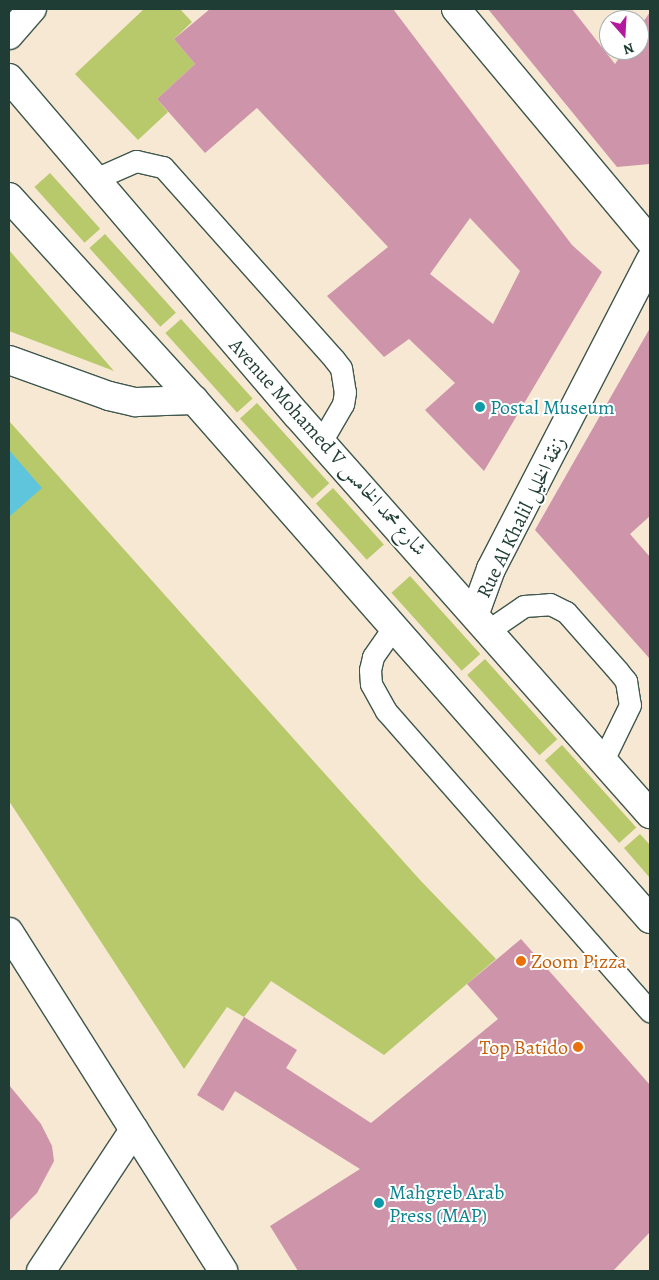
<!DOCTYPE html>
<meta charset="utf-8">
<style>
body{margin:0}
#map{position:relative;width:659px;height:1280px;overflow:hidden;background:#f7e8d4;font-family:Alegreya,Amiri,serif}
div>[style]{position:absolute}
.green>*{inset:0;background:#b8c96b;transform-origin:0 0}
.water>*{inset:0;background:#5fc5dc}
.building>*{inset:0;background:#ce94aa}
.roads{filter:drop-shadow(1px 0 #3f574c) drop-shadow(-1px 0 #3f574c) drop-shadow(0 1px #3f574c) drop-shadow(0 -1px #3f574c)}
.lane>*{height:21px;margin:-10.5px;padding:0 10.5px;transform-origin:10.5px;border-radius:10.5px;background:#fff}
.street>*{height:28px;margin:-14px;padding:0 14px;transform-origin:14px;border-radius:14px;background:#fff}
.secondary>*{height:28px;margin:-14px;padding:0 14px;transform-origin:14px;border-radius:14px;background:#fff}
.primary>*{height:28px;margin:-14px;padding:0 14px;transform-origin:14px;border-radius:14px;background:#fff}
.dots>*{width:14px;height:14px;translate:-50% -50%;box-sizing:border-box;border:2px solid #fff;border-radius:50%}
span{translate:-50% -50%;white-space:nowrap;text-align:center;line-height:1.15;-webkit-text-stroke:4px #fff;paint-order:stroke}
.culture-label{font-size:20px;color:#0d838f}
.left{translate:0 -50%;text-align:left}
.street-label{font-size:20px;color:#1f3d34}
.food-label{font-size:20px;color:#c56008}
.right{translate:-100% -50%;text-align:right}
.frame{position:absolute;inset:0;border:10px solid #1f3d34;pointer-events:none}
.north{position:absolute;left:599px;top:10px;width:50px;height:50px;box-sizing:border-box;background:#fff;border:1px solid #a5b1ae;border-radius:50%;rotate:161deg;font-size:14px;font-weight:700;line-height:20px;text-align:center;color:#1f3d34}
.north::after{content:'';display:block;margin:auto;width:18px;height:22px;background:#b5179e;clip-path:polygon(50% 0,100% 100%,50% 72%,0 100%)}
</style>
<div id="map">
<div class="green">
<i style="clip-path:polygon(144px 9px,180px 9px,192px 22px,174px 39px,195px 64px,157px 99px,168px 112px,138px 140px,75px 74px)"></i>
<i style="left:50px;top:173px;width:75px;height:21px;rotate:48deg"></i>
<i style="left:105px;top:234px;width:106px;height:21px;rotate:48deg"></i>
<i style="clip-path:polygon(9px 250px,114px 371px,9px 331px)"></i>
<i style="left:181px;top:319px;width:107px;height:21px;rotate:48deg"></i>
<i style="left:257px;top:403px;width:108px;height:23px;rotate:48deg"></i>
<i style="clip-path:polygon(9px 421px,420px 880px,496px 959px,384px 1055px,271px 981px,244px 1017px,227px 1007px,184px 1069px,9px 801px)"></i>
<i style="left:333px;top:488px;width:76px;height:23px;rotate:48deg"></i>
<i style="left:410px;top:576px;width:105px;height:25px;rotate:48deg"></i>
<i style="left:485px;top:659px;width:108px;height:24px;rotate:48deg"></i>
<i style="left:562px;top:745px;width:111px;height:23px;rotate:48deg"></i>
<i style="clip-path:polygon(640px 834px,650px 845px,650px 878px,624px 848px)"></i>
</div>
<div class="water">
<i style="clip-path:polygon(9px 450px,42px 488px,9px 517px)"></i>
</div>
<div class="building">
<i style="clip-path:polygon(evenodd,210px 9px,393px 9px,572px 245px,602px 272px,484px 471px,425px 410px,455px 383px,409px 339px,384px 357px,327px 296px,388px 247px,257px 108px,205px 153px,157px 99px,195px 64px,174px 39px,210px 9px,470px 218px,520px 271px,493px 324px,430px 274px,470px 218px)"></i>
<i style="clip-path:polygon(488px 9px,572px 9px,615px 64px,624px 50px,639px 50px,639px 28px,650px 12px,650px 164px,617px 167px)"></i>
<i style="clip-path:polygon(650px 328px,650px 516px,630px 534px,650px 557px,650px 659px,535px 530px)"></i>
<i style="clip-path:polygon(521px 939px,650px 1085px,650px 1232px,613px 1271px,298px 1271px,270px 1226px,360px 1169px,235px 1091px,223px 1111px,197px 1095px,244px 1017px,297px 1050px,286px 1068px,371px 1123px,498px 1019px,467px 984px)"></i>
<i style="clip-path:polygon(9px 1085px,41px 1124px,52px 1146px,54px 1161px,37px 1193px,9px 1221px)"></i>
</div>
<div class="roads">
<div class="lane">
<i style="left:95px;top:179px;width:45px;rotate:-23.7deg"></i>
<i style="left:136px;top:161px;width:28px;rotate:13deg"></i>
<i style="left:163px;top:167px;width:257px;rotate:48.3deg"></i>
<i style="left:334px;top:359px;width:11px;rotate:52deg"></i>
<i style="left:341px;top:368px;width:24px;rotate:81deg"></i>
<i style="left:345px;top:392px;width:12px;rotate:99deg"></i>
<i style="left:343px;top:404px;width:44px;rotate:120.1deg"></i>
<i style="left:393px;top:628px;width:35px;rotate:125deg"></i>
<i style="left:373px;top:657px;width:13px;rotate:103deg"></i>
<i style="left:370px;top:670px;width:14px;rotate:86deg"></i>
<i style="left:371px;top:684px;width:31px;rotate:61deg"></i>
<i style="left:386px;top:711px;width:400px;rotate:48.7deg"></i>
<i style="left:489px;top:630px;width:42px;rotate:-34.4deg"></i>
<i style="left:524px;top:606px;width:26px;rotate:-4deg"></i>
<i style="left:550px;top:604px;width:18px;rotate:27deg"></i>
<i style="left:566px;top:612px;width:79px;rotate:48.6deg"></i>
<i style="left:618px;top:671px;width:13px;rotate:51deg"></i>
<i style="left:626px;top:681px;width:24px;rotate:81deg"></i>
<i style="left:630px;top:705px;width:61px;rotate:116.1deg"></i>
</div>
<div class="street">
<i style="left:456px;top:9px;width:302px;rotate:50.1deg"></i>
<i style="left:475px;top:613px;width:47px;rotate:-70deg"></i>
<i style="left:491px;top:569px;width:347px;rotate:-62.7deg"></i>
<i style="left:41px;top:1271px;width:169px;rotate:-56.6deg"></i>
</div>
<div class="secondary">
<i style="left:9px;top:78px;width:443px;rotate:49.5deg"></i>
<i style="left:297px;top:415px;width:533px;rotate:48.5deg"></i>
<i style="left:9px;top:197px;width:275px;rotate:47.7deg"></i>
<i style="left:194px;top:400px;width:691px;rotate:48.7deg"></i>
<i style="left:9px;top:360px;width:106px;rotate:19.8deg"></i>
<i style="left:109px;top:396px;width:28px;rotate:13deg"></i>
<i style="left:136px;top:402px;width:58px;rotate:-2deg"></i>
<i style="left:9px;top:932px;width:401px;rotate:57.7deg"></i>
</div>
<div class="primary">
<i style="left:9px;top:35px;width:35px;rotate:-49deg"></i>
</div>
</div>
<div class="dots">
<i style="left:480px;top:407px;background:#0f9aa8"></i>
<i style="left:521px;top:961px;background:#e8710a"></i>
<i style="left:578px;top:1047px;background:#e8710a"></i>
<i style="left:379px;top:1203px;background:#0f9aa8"></i>
</div>
<div class="culture-label">
<span class="left" style="left:490px;top:407px">Postal Museum</span>
<span class="left" style="left:389px;top:1204px">Mahgreb Arab<br>Press (MAP)</span>
</div>
<div class="street-label">
<span style="left:328px;top:447px;rotate:48deg">Avenue Mohamed V شارع محمد الخامس</span>
<span style="left:521px;top:517px;rotate:-64deg">Rue Al Khalil زنقة الخليل</span>
</div>
<div class="food-label">
<span class="left" style="left:531px;top:961px">Zoom Pizza</span>
<span class="right" style="left:568px;top:1047px">Top Batido</span>
</div>
<div class="frame"></div>
<div class="north">N</div>
</div>
